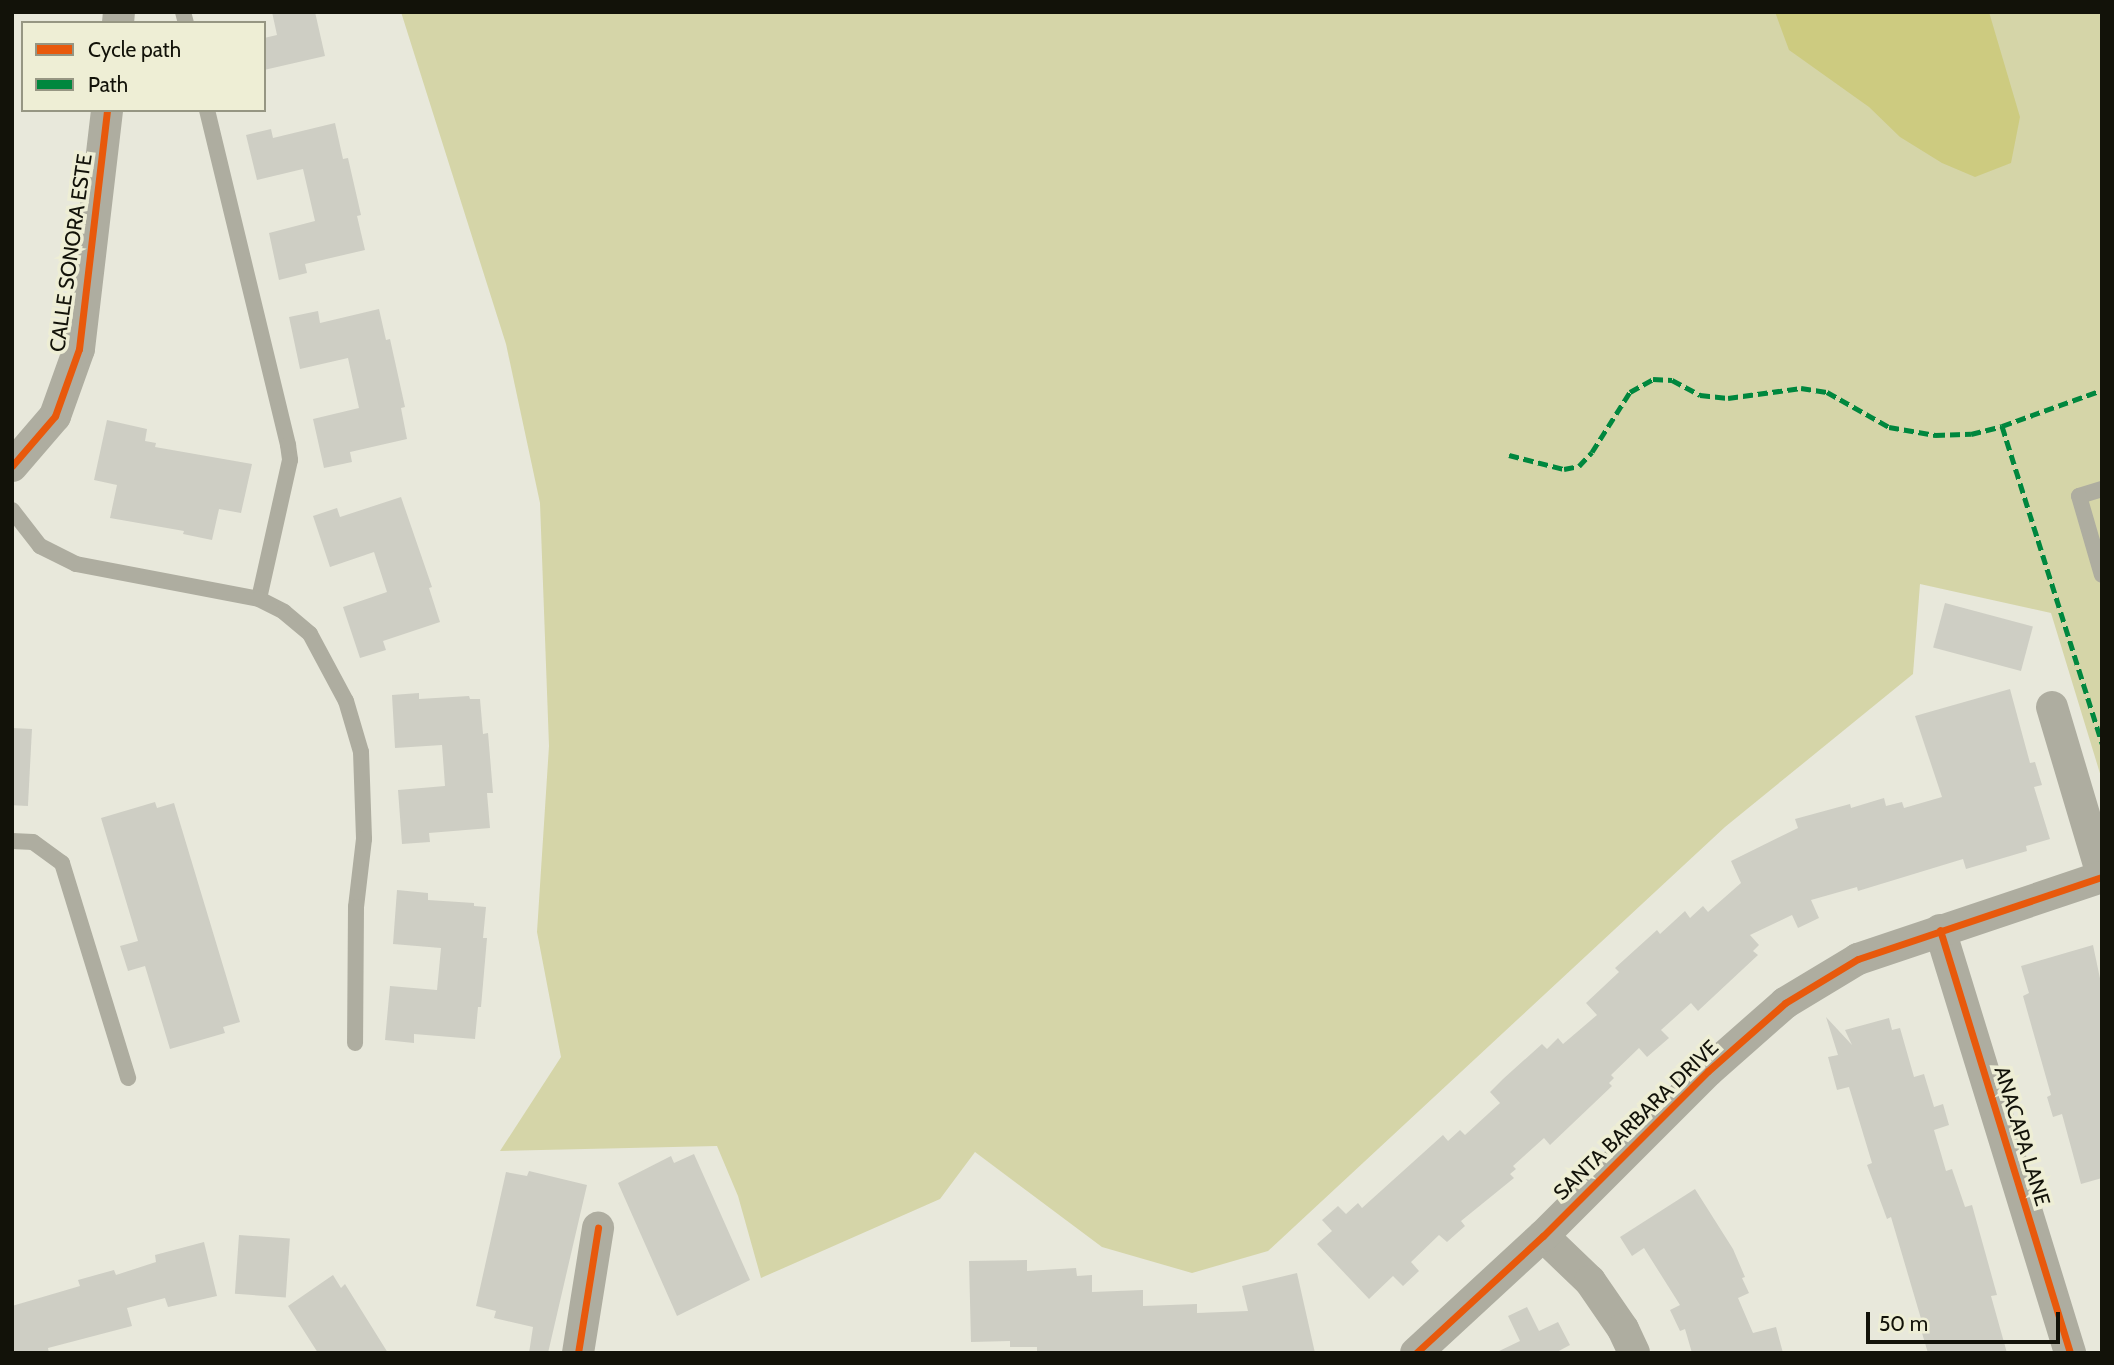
<!DOCTYPE html>
<style>
body{margin:0}
#map{position:relative;width:2114px;height:1365px;overflow:hidden;background:#e8e8db;font-family:Cabin,sans-serif}
div>[style]{position:absolute}
.green>*{inset:0;background:#d5d5a8}
.water>*{inset:0;background:#cdcb80}
.building>*{inset:0;background:#cecec4;transform-origin:0 0}
.lane>*{height:16px;margin:-8px;padding:0 8px;transform-origin:8px;border-radius:8px;background:#aeada0}
.street>*{height:32px;margin:-16px;padding:0 16px;transform-origin:16px;border-radius:16px;background:#aeada0}
.quiet>*{height:5px;margin-top:-2.5px;transform-origin:0;background:repeating-linear-gradient(90deg,#00873e 0 10px,transparent 0 15px)}
.cycleway>*{height:7px;margin:-3.5px;padding:0 3.5px;transform-origin:3.5px;border-radius:3.5px;background:#e8590c}
span{translate:-50% -50%;white-space:nowrap;text-align:center;line-height:1.15;-webkit-text-stroke:7px #eeeed5;paint-order:stroke}
.street-label{font-size:21px;color:#121209}
.frame{position:absolute;inset:0;border:14px solid #121209;pointer-events:none}
.legend{position:absolute;left:21px;top:21px;width:245px;height:91px;box-sizing:border-box;background:#eeeed5;border:2px solid #969683;margin:0;padding:9px 12px;list-style:none;font-size:21px;color:#121209}
.legend li{display:flex;align-items:center;gap:14px;height:35px}
.legend b{width:35px;border:2px solid #969683}
.scale{position:absolute;left:1866px;top:1312px;width:194px;height:32px;box-sizing:border-box;border:4px solid #121209;border-top:0;padding-left:9px;font-size:21px;line-height:24px;white-space:nowrap;color:#121209;-webkit-text-stroke:5px #eeeed5;paint-order:stroke}
</style>
<div id="map">
<div class="green">
<i style="clip-path:polygon(401px 12px,2102px 12px,2102px 780px,2051px 613px,1920px 584px,1913px 674px,1725px 827px,1268px 1251px,1192px 1273px,1102px 1247px,975px 1152px,940px 1199px,761px 1278px,738px 1196px,717px 1146px,500px 1151px,561px 1057px,537px 932px,549px 746px,540px 503px,506px 344px)"></i>
</div>
<div class="water">
<i style="clip-path:polygon(1775px 12px,1989px 12px,2020px 117px,2011px 163px,1975px 177px,1942px 163px,1900px 137px,1869px 107px,1789px 50px)"></i>
</div>
<div class="building">
<i style="clip-path:polygon(272px 12px,315px 12px,325px 56px,264px 70px,264px 38px,277px 35px)"></i>
<i style="clip-path:polygon(335px 123px,343px 159px,348px 158px,361px 215px,357px 216px,365px 250px,305px 264px,307px 273px,279px 280px,269px 233px,315px 221px,303px 169px,257px 180px,246px 135px,271px 129px,273px 138px)"></i>
<i style="clip-path:polygon(379px 309px,386px 340px,390px 339px,405px 407px,401px 408px,407px 439px,350px 452px,352px 462px,324px 468px,313px 419px,359px 408px,348px 358px,300px 369px,289px 317px,318px 311px,320px 323px)"></i>
<i style="clip-path:polygon(107px 420px,147px 429px,145px 441px,156px 443px,155px 447px,252px 464px,241px 513px,219px 509px,212px 540px,183px 534px,184px 531px,110px 518px,117px 485px,94px 480px)"></i>
<i style="clip-path:polygon(401px 497px,432px 587px,429px 588px,440px 622px,383px 641px,386px 650px,360px 658px,343px 607px,387px 592px,374px 552px,330px 567px,313px 516px,337px 508px,340px 517px)"></i>
<i style="left:1945px;top:603px;width:91px;height:46px;rotate:15deg"></i>
<i style="clip-path:polygon(2010px 689px,2030px 763px,2035px 762px,2042px 785px,2034px 787px,2050px 839px,2026px 846px,2027px 851px,1966px 869px,1963px 859px,1858px 891px,1857px 887px,1811px 900px,1819px 918px,1798px 928px,1792px 915px,1750px 935px,1759px 945px,1753px 951px,1758px 955px,1698px 1011px,1691px 1003px,1661px 1030px,1669px 1038px,1647px 1057px,1639px 1048px,1611px 1075px,1614px 1078px,1609px 1083px,1612px 1086px,1550px 1145px,1544px 1138px,1513px 1166px,1516px 1169px,1510px 1174px,1514px 1178px,1461px 1221px,1465px 1226px,1447px 1242px,1439px 1235px,1411px 1262px,1419px 1271px,1403px 1286px,1393px 1276px,1369px 1299px,1317px 1244px,1332px 1231px,1322px 1220px,1338px 1206px,1346px 1214px,1358px 1203px,1362px 1208px,1443px 1135px,1448px 1141px,1460px 1130px,1465px 1135px,1500px 1103px,1490px 1092px,1503px 1079px,1542px 1044px,1547px 1049px,1558px 1038px,1563px 1044px,1597px 1015px,1586px 1003px,1619px 972px,1615px 968px,1657px 930px,1660px 934px,1685px 911px,1690px 918px,1703px 906px,1708px 912px,1741px 883px,1731px 861px,1798px 828px,1795px 819px,1850px 804px,1851px 808px,1884px 798px,1886px 806px,1902px 802px,1904px 808px,1942px 797px,1915px 716px)"></i>
<i style="clip-path:polygon(419px 693px,419px 699px,469px 696px,470px 699px,480px 699px,483px 734px,488px 733px,493px 793px,487px 793px,490px 828px,429px 833px,430px 842px,402px 844px,398px 790px,445px 786px,442px 745px,395px 748px,392px 695px)"></i>
<i style="left:12px;top:728px;width:20px;height:77px;rotate:3deg"></i>
<i style="clip-path:polygon(155px 802px,157px 808px,174px 803px,240px 1022px,223px 1027px,225px 1033px,170px 1049px,145px 966px,128px 971px,120px 946px,138px 941px,101px 818px)"></i>
<i style="clip-path:polygon(397px 890px,428px 893px,428px 900px,474px 903px,474px 906px,486px 907px,483px 938px,487px 938px,481px 1007px,478px 1007px,475px 1039px,414px 1034px,414px 1043px,385px 1040px,390px 986px,437px 990px,441px 948px,393px 944px)"></i>
<i style="clip-path:polygon(2093px 945px,2102px 988px,2102px 1178px,2081px 1184px,2062px 1114px,2053px 1117px,2047px 1097px,2051px 1095px,2023px 996px,2029px 993px,2021px 966px)"></i>
<i style="clip-path:polygon(1826px 1017px,1852px 1045px,1845px 1030px,1889px 1018px,1892px 1030px,1900px 1028px,1914px 1077px,1924px 1074px,1934px 1107px,1943px 1104px,1949px 1125px,1934px 1130px,1946px 1171px,1952px 1169px,1965px 1207px,1972px 1205px,1997px 1295px,1991px 1296px,2007px 1353px,1928px 1353px,1919px 1323px,1922px 1322px,1891px 1217px,1887px 1219px,1867px 1165px,1872px 1163px,1849px 1087px,1837px 1090px,1828px 1057px,1838px 1055px)"></i>
<i style="clip-path:polygon(694px 1154px,750px 1280px,677px 1316px,618px 1183px,671px 1156px,674px 1163px)"></i>
<i style="clip-path:polygon(529px 1171px,587px 1185px,548px 1353px,529px 1353px,533px 1327px,494px 1318px,496px 1311px,476px 1306px,506px 1172px,527px 1176px)"></i>
<i style="clip-path:polygon(1695px 1189px,1733px 1249px,1745px 1277px,1742px 1278px,1749px 1293px,1738px 1298px,1753px 1333px,1776px 1327px,1783px 1353px,1692px 1353px,1685px 1329px,1680px 1331px,1670px 1310px,1680px 1305px,1644px 1248px,1632px 1256px,1620px 1237px)"></i>
<i style="left:239px;top:1235px;width:51px;height:59px;rotate:4deg"></i>
<i style="clip-path:polygon(204px 1242px,217px 1296px,168px 1307px,165px 1298px,127px 1308px,132px 1326px,48px 1348px,49px 1353px,12px 1353px,12px 1306px,80px 1286px,78px 1280px,114px 1270px,116px 1275px,156px 1262px,155px 1255px)"></i>
<i style="clip-path:polygon(1027px 1260px,1027px 1271px,1076px 1268px,1077px 1276px,1092px 1275px,1092px 1292px,1143px 1290px,1143px 1306px,1197px 1304px,1197px 1313px,1248px 1311px,1242px 1286px,1297px 1273px,1315px 1353px,1037px 1353px,1037px 1347px,1010px 1347px,1010px 1341px,971px 1342px,969px 1261px)"></i>
<i style="clip-path:polygon(333px 1275px,341px 1288px,345px 1284px,388px 1353px,318px 1353px,288px 1306px)"></i>
<i style="clip-path:polygon(1527px 1307px,1539px 1331px,1558px 1322px,1570px 1345px,1555px 1353px,1495px 1353px,1520px 1341px,1508px 1316px)"></i>
</div>
<div class="lane">
<i style="left:183px;top:12px;width:11px;rotate:75deg"></i>
<i style="left:207px;top:110px;width:345px;rotate:76.4deg"></i>
<i style="left:288px;top:445px;width:15px;rotate:82deg"></i>
<i style="left:290px;top:460px;width:142px;rotate:102.6deg"></i>
<i style="left:2102px;top:489px;width:24px;rotate:163deg"></i>
<i style="left:2079px;top:496px;width:82px;rotate:73.8deg"></i>
<i style="left:12px;top:510px;width:46px;rotate:52.1deg"></i>
<i style="left:40px;top:546px;width:40px;rotate:26.6deg"></i>
<i style="left:76px;top:564px;width:186px;rotate:10.8deg"></i>
<i style="left:259px;top:599px;width:28px;rotate:27deg"></i>
<i style="left:284px;top:612px;width:34px;rotate:40deg"></i>
<i style="left:310px;top:634px;width:76px;rotate:61.8deg"></i>
<i style="left:346px;top:701px;width:53px;rotate:73.6deg"></i>
<i style="left:361px;top:752px;width:87px;rotate:88deg"></i>
<i style="left:364px;top:839px;width:68px;rotate:96.7deg"></i>
<i style="left:356px;top:907px;width:136px;rotate:90.4deg"></i>
<i style="left:12px;top:841px;width:21px;rotate:3deg"></i>
<i style="left:33px;top:842px;width:36px;rotate:36deg"></i>
<i style="left:62px;top:863px;width:225px;rotate:72.9deg"></i>
</div>
<div class="street">
<i style="left:118px;top:23px;width:11px;rotate:-85deg"></i>
<i style="left:12px;top:466px;width:66px;rotate:-49.3deg"></i>
<i style="left:55px;top:416px;width:71px;rotate:-70.3deg"></i>
<i style="left:79px;top:349px;width:241px;rotate:-83.3deg"></i>
<i style="left:2052px;top:707px;width:175px;rotate:73.4deg"></i>
<i style="left:1940px;top:930px;width:443px;rotate:72.9deg"></i>
<i style="left:1543px;top:1236px;width:65px;rotate:43.8deg"></i>
<i style="left:1590px;top:1281px;width:58px;rotate:55.5deg"></i>
<i style="left:1623px;top:1329px;width:26px;rotate:65deg"></i>
<i style="left:578px;top:1353px;width:127px;rotate:-80.9deg"></i>
<i style="left:1416px;top:1353px;width:173px;rotate:-42.7deg"></i>
<i style="left:1543px;top:1236px;width:233px;rotate:-45deg"></i>
<i style="left:1708px;top:1071px;width:103px;rotate:-41.4deg"></i>
<i style="left:1785px;top:1003px;width:85px;rotate:-31.1deg"></i>
<i style="left:1858px;top:959px;width:257px;rotate:-18.6deg"></i>
</div>
<div class="quiet">
<i style="left:2002px;top:426px;width:333px;rotate:72.5deg"></i>
<i style="left:1509px;top:455px;width:57px;rotate:14.3deg"></i>
<i style="left:1564px;top:469px;width:15px;rotate:-11deg"></i>
<i style="left:1579px;top:466px;width:19px;rotate:-47deg"></i>
<i style="left:1592px;top:452px;width:71px;rotate:-57.7deg"></i>
<i style="left:1630px;top:392px;width:26px;rotate:-29deg"></i>
<i style="left:1653px;top:379px;width:19px;rotate:3deg"></i>
<i style="left:1672px;top:380px;width:32px;rotate:28deg"></i>
<i style="left:1700px;top:395px;width:28px;rotate:6deg"></i>
<i style="left:1728px;top:398px;width:74px;rotate:-7.8deg"></i>
<i style="left:1801px;top:388px;width:26px;rotate:9deg"></i>
<i style="left:1827px;top:392px;width:71px;rotate:29.4deg"></i>
<i style="left:1889px;top:427px;width:47px;rotate:9.9deg"></i>
<i style="left:1935px;top:435px;width:36px;rotate:-2deg"></i>
<i style="left:1971px;top:434px;width:32px;rotate:-14deg"></i>
<i style="left:2002px;top:426px;width:106px;rotate:-19.8deg"></i>
</div>
<div class="cycleway">
<i style="left:12px;top:466px;width:66px;rotate:-49.3deg"></i>
<i style="left:55px;top:416px;width:71px;rotate:-70.3deg"></i>
<i style="left:79px;top:349px;width:241px;rotate:-83.3deg"></i>
<i style="left:1940px;top:930px;width:443px;rotate:72.9deg"></i>
<i style="left:578px;top:1353px;width:127px;rotate:-80.9deg"></i>
<i style="left:1416px;top:1353px;width:173px;rotate:-42.7deg"></i>
<i style="left:1543px;top:1236px;width:233px;rotate:-45deg"></i>
<i style="left:1708px;top:1071px;width:103px;rotate:-41.4deg"></i>
<i style="left:1785px;top:1003px;width:85px;rotate:-31.1deg"></i>
<i style="left:1858px;top:959px;width:257px;rotate:-18.6deg"></i>
</div>
<div class="street-label">
<span style="left:71px;top:253px;rotate:-82deg">CALLE SONORA ESTE</span>
<span style="left:1636px;top:1120px;rotate:-44deg">SANTA BARBARA DRIVE</span>
<span style="left:2022px;top:1136px;rotate:73deg">ANACAPA LANE</span>
</div>
<div class="frame"></div>
<ul class="legend">
<li><b style="height:9px;background:#e8590c"></b>Cycle path</li>
<li><b style="height:9px;background:#00873e"></b>Path</li>
</ul>
<div class="scale">50 m</div>
</div>
